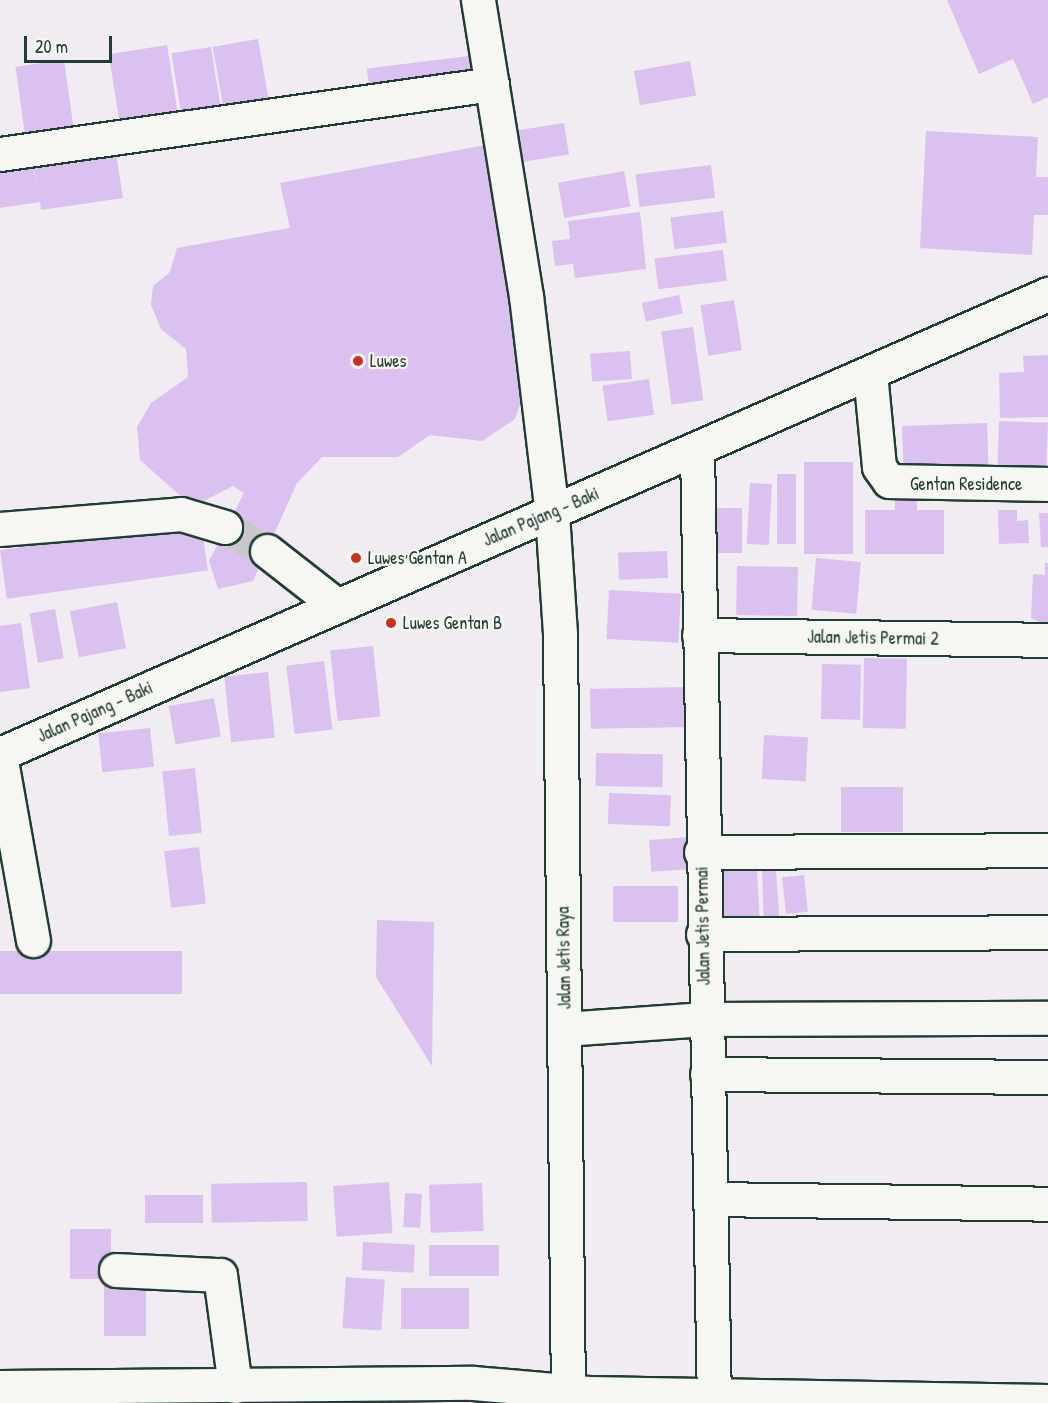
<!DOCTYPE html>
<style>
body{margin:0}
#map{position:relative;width:1048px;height:1403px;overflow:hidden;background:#f1ebf2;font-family:"Patrick Hand",sans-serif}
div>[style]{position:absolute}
.building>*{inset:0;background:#dbc1f0;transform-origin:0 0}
.minor-tunnel>*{height:33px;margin-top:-16.5px;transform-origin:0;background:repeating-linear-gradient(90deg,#c7c8cc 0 33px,transparent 0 49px)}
.roads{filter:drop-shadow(2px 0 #1f3d34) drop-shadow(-2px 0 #1f3d34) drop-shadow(0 2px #1f3d34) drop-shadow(0 -2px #1f3d34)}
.minor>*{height:33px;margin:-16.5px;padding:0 16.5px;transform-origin:16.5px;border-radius:16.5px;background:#f6f6f2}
.major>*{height:33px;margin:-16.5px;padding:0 16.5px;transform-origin:16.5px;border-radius:16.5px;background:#f6f6f2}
.dots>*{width:16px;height:16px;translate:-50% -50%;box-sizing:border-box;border:3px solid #f6f6f2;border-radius:50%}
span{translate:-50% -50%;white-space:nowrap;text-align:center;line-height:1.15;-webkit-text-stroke:4.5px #f6f6f2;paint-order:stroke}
.poi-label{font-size:18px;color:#1f3d34}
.left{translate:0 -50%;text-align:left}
.street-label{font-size:18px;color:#1f3d34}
.scale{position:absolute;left:24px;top:36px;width:88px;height:27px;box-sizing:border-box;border:3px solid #1f3d34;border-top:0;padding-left:8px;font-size:18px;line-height:21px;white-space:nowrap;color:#1f3d34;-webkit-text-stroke:4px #f6f6f2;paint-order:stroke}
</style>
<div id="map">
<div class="building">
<i style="clip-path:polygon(947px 0,1048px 0,1048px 97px,1033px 104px,1013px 59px,979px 74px)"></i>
<i style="left:258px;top:39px;width:62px;height:46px;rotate:80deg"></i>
<i style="left:167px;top:45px;width:71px;height:59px;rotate:81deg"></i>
<i style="left:211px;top:47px;width:62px;height:40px;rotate:81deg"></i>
<i style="left:477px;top:55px;width:23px;height:111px;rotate:83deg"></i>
<i style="left:64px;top:60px;width:71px;height:49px;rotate:82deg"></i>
<i style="left:690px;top:61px;width:35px;height:57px;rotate:80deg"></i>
<i style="left:564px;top:123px;width:32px;height:48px;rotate:81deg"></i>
<i style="clip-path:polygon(926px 131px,1038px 137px,1036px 177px,1048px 177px,1048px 215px,1034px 215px,1032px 255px,920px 248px)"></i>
<i style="clip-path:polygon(114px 141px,123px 198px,41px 210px,40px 202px,0 208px,0 159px,31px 154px,38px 193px,32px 154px)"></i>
<i style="clip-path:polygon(486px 145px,531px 372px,515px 419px,482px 441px,430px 435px,398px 457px,322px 457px,297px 483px,253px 581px,218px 589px,209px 561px,244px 493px,233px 486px,204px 501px,183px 498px,140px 460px,137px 427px,151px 403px,188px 377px,186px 349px,161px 329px,151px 305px,153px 286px,170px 272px,177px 248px,290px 228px,280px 183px)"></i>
<i style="left:711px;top:165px;width:33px;height:76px;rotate:83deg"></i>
<i style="left:624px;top:171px;width:36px;height:67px;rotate:80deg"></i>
<i style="left:723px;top:211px;width:32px;height:53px;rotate:83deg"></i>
<i style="clip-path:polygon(640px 212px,646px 269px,575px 278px,573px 264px,555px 266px,552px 241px,570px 239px,568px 221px)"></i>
<i style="left:723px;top:250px;width:31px;height:69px;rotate:83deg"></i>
<i style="left:679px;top:295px;width:19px;height:38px;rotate:78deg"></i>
<i style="left:734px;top:300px;width:51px;height:34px;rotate:81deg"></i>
<i style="left:693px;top:327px;width:74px;height:32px;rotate:82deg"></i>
<i style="left:630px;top:351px;width:28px;height:40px;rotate:86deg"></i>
<i style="clip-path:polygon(1048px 355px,1048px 417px,1000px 418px,999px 373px,1024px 372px,1023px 356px)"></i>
<i style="left:649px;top:379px;width:36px;height:47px;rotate:82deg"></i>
<i style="left:999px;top:421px;width:49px;height:48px;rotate:2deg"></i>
<i style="left:987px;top:423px;width:49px;height:85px;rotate:88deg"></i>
<i style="left:804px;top:462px;width:49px;height:92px"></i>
<i style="left:777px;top:474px;width:19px;height:70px"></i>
<i style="left:750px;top:483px;width:22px;height:61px;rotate:3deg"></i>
<i style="clip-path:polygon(895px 498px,917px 498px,917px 510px,944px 510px,944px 554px,865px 554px,865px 510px,895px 510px)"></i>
<i style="left:712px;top:508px;width:30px;height:45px"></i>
<i style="clip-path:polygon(998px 510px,1017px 510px,1017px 521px,1028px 520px,1029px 543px,999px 544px)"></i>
<i style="clip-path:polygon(1039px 513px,1048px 513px,1048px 547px,1041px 547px)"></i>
<i style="left:201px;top:522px;width:49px;height:203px;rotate:82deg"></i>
<i style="left:667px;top:551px;width:27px;height:49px;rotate:88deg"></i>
<i style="left:816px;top:558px;width:45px;height:52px;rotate:5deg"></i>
<i style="clip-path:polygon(1045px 563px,1048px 563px,1048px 626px,1031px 618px,1033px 574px,1045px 575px)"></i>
<i style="left:737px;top:566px;width:61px;height:49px;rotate:1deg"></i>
<i style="left:609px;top:590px;width:72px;height:49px;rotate:3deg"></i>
<i style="left:117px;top:602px;width:47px;height:48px;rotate:79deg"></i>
<i style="left:55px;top:609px;width:50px;height:26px;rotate:80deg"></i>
<i style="clip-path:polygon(21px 623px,30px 688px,0 692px,0 626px)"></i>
<i style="left:373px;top:646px;width:71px;height:43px;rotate:84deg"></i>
<i style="left:864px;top:658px;width:43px;height:70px;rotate:1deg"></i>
<i style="left:324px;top:661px;width:69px;height:38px;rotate:83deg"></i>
<i style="left:822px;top:664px;width:39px;height:55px;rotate:1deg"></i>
<i style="left:268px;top:672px;width:66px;height:44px;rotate:84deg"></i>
<i style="left:691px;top:687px;width:40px;height:101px;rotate:89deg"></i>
<i style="left:214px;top:698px;width:39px;height:46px;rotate:80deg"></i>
<i style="left:150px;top:728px;width:39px;height:52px;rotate:84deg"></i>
<i style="left:764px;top:735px;width:44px;height:44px;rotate:3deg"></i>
<i style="left:596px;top:753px;width:67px;height:33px;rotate:1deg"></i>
<i style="left:195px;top:768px;width:65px;height:33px;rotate:84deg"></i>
<i style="left:841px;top:787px;width:62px;height:45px"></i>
<i style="left:609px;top:793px;width:62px;height:31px;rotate:2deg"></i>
<i style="left:691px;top:837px;width:32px;height:42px;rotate:86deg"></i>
<i style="left:199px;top:847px;width:57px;height:35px;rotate:83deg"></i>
<i style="left:757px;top:869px;width:53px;height:36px;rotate:87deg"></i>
<i style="clip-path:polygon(762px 871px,776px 871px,780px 928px,764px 929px)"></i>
<i style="left:804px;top:875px;width:37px;height:22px;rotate:84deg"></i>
<i style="left:613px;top:886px;width:65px;height:36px"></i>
<i style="clip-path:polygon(377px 920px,434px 922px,432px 1066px,376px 977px)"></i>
<i style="left:0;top:951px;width:182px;height:43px"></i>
<i style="left:307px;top:1182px;width:39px;height:96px;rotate:89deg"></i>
<i style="left:389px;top:1182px;width:51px;height:56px;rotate:86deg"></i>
<i style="left:482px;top:1183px;width:48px;height:53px;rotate:88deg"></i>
<i style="left:405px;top:1193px;width:17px;height:34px;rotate:3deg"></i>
<i style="left:203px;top:1195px;width:28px;height:58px;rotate:90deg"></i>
<i style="left:70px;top:1229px;width:41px;height:50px"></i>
<i style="left:363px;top:1242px;width:52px;height:28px;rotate:3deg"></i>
<i style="left:429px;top:1245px;width:70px;height:31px"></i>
<i style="left:346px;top:1277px;width:39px;height:51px;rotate:4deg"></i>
<i style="left:104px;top:1281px;width:42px;height:55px"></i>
<i style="left:401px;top:1288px;width:68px;height:41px"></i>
</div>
<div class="minor-tunnel">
<i style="left:225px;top:527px;width:48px;rotate:29.7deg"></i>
</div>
<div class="roads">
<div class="minor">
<i style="left:478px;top:0;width:300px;rotate:80.8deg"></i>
<i style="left:526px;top:296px;width:219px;rotate:83.2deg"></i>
<i style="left:552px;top:513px;width:122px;rotate:86.2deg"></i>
<i style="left:560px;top:635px;width:768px;rotate:89.4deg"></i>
<i style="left:0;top:154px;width:497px;rotate:-8.1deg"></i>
<i style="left:870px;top:373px;width:94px;rotate:84.5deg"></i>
<i style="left:879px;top:467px;width:17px;rotate:54deg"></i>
<i style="left:889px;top:481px;width:159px;rotate:1.1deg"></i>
<i style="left:697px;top:449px;width:954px;rotate:88.98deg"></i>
<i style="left:0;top:529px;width:182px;rotate:-4.7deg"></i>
<i style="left:181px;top:514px;width:46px;rotate:16.5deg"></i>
<i style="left:267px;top:551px;width:88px;rotate:38deg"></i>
<i style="left:699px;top:635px;width:349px;rotate:0.8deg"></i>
<i style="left:0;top:755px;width:188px;rotate:79.9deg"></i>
<i style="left:701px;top:852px;width:347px;rotate:-0.3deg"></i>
<i style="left:703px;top:934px;width:345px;rotate:-0.3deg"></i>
<i style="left:564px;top:1029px;width:141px;rotate:-4.1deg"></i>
<i style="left:705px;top:1019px;width:343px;rotate:-0.2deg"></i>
<i style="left:707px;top:1074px;width:341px;rotate:0.5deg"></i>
<i style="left:710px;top:1199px;width:338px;rotate:0.8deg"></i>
<i style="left:116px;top:1270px;width:104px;rotate:2.8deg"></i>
<i style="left:220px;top:1275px;width:112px;rotate:82.3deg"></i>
<i style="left:0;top:1387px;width:473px;rotate:-0.5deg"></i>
<i style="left:473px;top:1383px;width:116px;rotate:4.9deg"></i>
<i style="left:589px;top:1393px;width:459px;rotate:1deg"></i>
</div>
<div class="major">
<i style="left:0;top:754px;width:1145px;rotate:-23.7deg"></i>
</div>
</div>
<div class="dots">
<i style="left:358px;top:361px;background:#c8321e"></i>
<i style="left:356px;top:558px;background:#c8321e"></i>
<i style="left:391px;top:623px;background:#c8321e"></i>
</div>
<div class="poi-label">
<span class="left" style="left:370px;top:361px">Luwes</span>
<span class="left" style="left:368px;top:558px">Luwes Gentan A</span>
<span class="left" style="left:403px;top:623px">Luwes Gentan B</span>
</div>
<div class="street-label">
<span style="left:966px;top:484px">Gentan Residence</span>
<span style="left:541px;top:517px;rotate:-23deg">Jalan Pajang - Baki</span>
<span style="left:873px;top:638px;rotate:1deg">Jalan Jetis Permai 2</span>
<span style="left:95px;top:712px;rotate:-24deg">Jalan Pajang - Baki</span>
<span style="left:703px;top:926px;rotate:-91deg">Jalan Jetis Permai</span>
<span style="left:564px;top:958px;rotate:-91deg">Jalan Jetis Raya</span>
</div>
<div class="scale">20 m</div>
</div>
